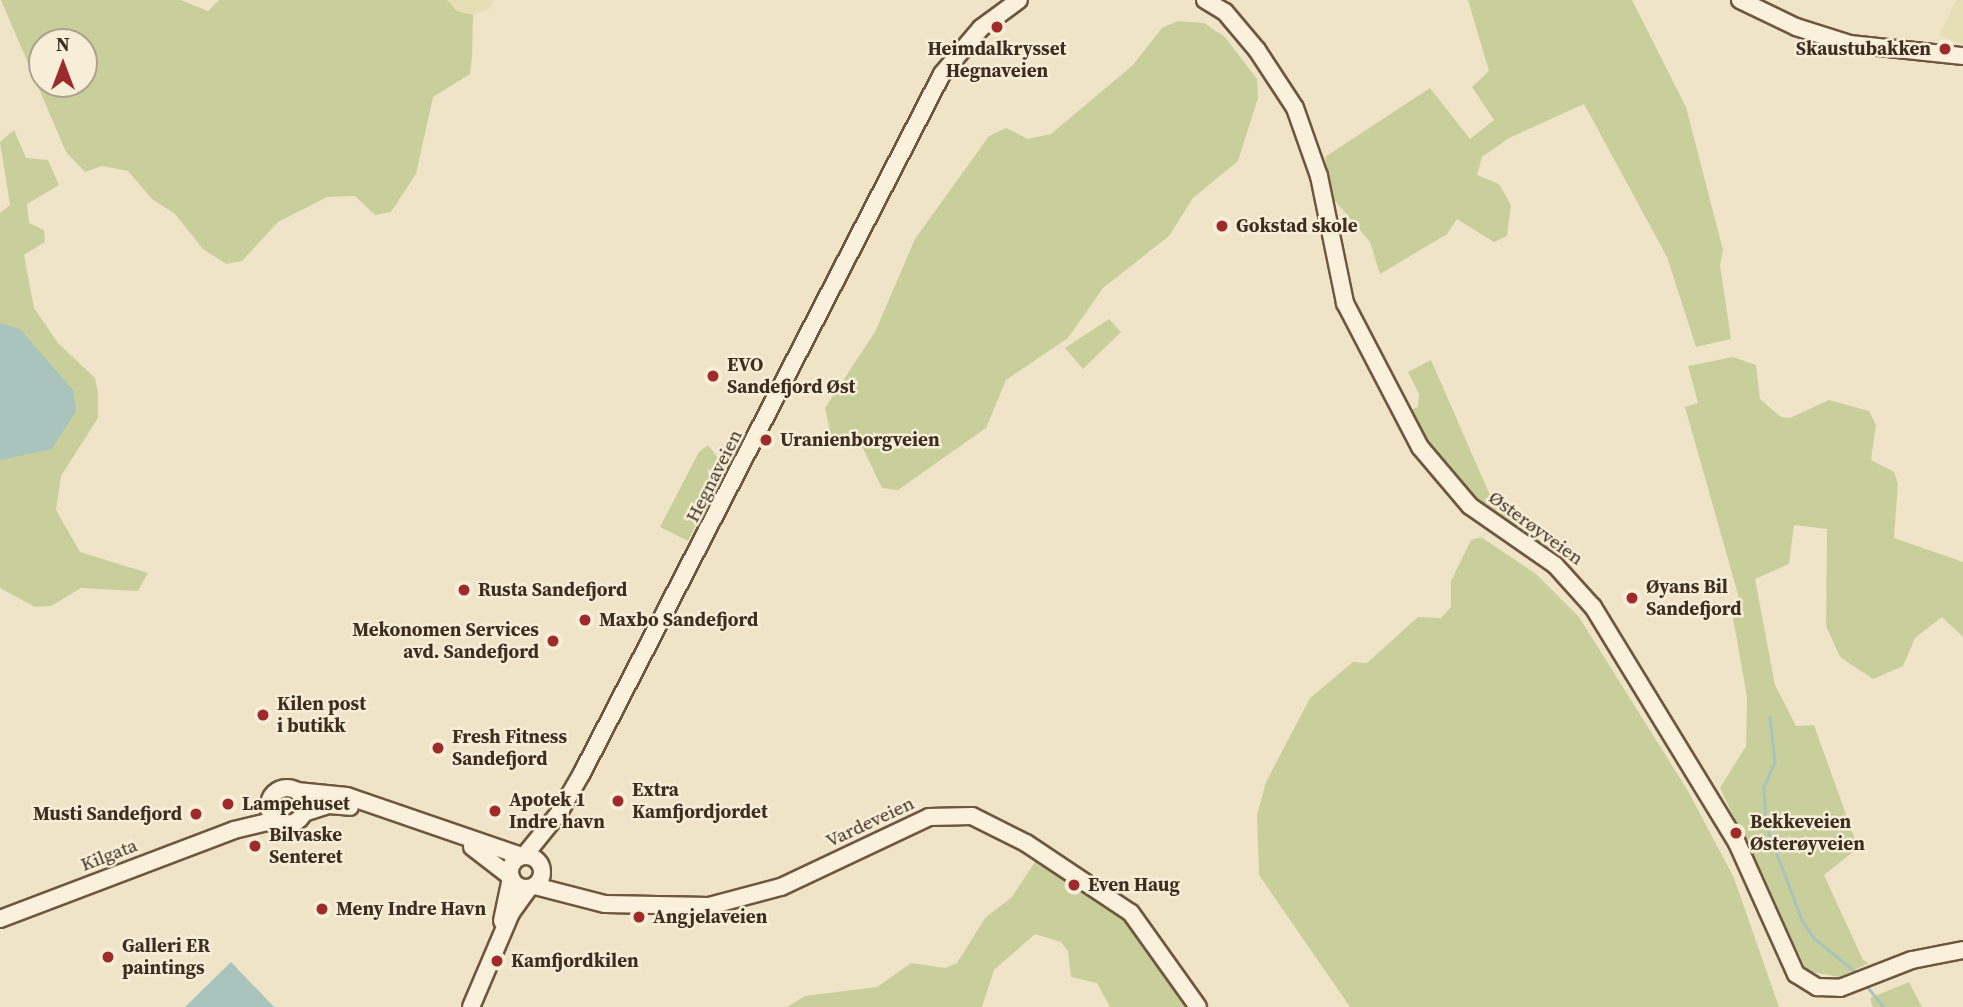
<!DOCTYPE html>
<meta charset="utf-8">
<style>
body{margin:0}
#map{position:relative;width:1963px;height:1007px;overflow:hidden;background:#f0e4c8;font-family:"Source Serif 4",serif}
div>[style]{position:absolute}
.farmland>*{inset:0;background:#e6deb5}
.green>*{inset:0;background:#c9cf9b}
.water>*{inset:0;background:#a9c4bc}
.stream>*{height:2.5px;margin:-1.25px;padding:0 1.25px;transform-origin:1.25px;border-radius:1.25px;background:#a9c4bc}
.roads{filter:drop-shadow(2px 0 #6f573f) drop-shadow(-2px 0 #6f573f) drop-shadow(0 2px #6f573f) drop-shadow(0 -2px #6f573f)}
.secondary>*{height:16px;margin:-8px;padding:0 8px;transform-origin:8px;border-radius:8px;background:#faf1dc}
.secondary>.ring{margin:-8px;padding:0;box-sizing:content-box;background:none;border:16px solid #faf1dc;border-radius:50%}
.dots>*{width:19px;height:19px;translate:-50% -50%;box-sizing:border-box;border:4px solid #f7eed8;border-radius:50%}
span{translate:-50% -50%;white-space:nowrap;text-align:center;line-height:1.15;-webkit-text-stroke:5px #f7eed8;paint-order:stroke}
.poi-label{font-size:19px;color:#3d2e20;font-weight:700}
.right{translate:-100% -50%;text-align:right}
.left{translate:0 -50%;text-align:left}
.street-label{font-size:19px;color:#3d2e20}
.north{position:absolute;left:28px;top:28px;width:70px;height:70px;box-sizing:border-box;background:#f7eed8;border:2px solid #ada18e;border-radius:50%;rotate:0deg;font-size:19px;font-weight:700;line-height:28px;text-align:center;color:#3d2e20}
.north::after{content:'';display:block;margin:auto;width:24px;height:32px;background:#9e2a2b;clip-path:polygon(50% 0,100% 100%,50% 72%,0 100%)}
</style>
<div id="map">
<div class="farmland">
<i style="clip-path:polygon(447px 0,494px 0,489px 9px,473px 15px,457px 11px)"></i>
<i style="clip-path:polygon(1956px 0,1963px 0,1963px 44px,1939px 36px)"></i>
</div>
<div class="green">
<i style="clip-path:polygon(evenodd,1px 0,181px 0,208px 11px,219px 0,447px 0,457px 11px,473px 15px,472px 57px,470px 74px,433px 97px,416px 174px,391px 212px,375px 215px,355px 196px,327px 197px,278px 222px,242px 261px,226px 264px,203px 249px,175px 214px,152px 199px,128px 171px,102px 166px,85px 172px,66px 152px,1px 0,42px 42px,84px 42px,84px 84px,42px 84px,42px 42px)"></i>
<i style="clip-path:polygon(1468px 0,1632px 0,1686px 107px,1723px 250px,1720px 265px,1731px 339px,1696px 347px,1667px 257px,1584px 104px,1509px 138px,1482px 157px,1477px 175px,1499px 184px,1511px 205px,1507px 236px,1494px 242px,1457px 219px,1447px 234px,1380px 274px,1370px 242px,1332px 197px,1325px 157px,1430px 88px,1470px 139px,1494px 120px,1472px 87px,1489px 71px)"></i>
<i style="clip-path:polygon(1178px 21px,1204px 23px,1225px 37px,1257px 79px,1258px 98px,1238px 161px,1193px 198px,1169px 236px,1103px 288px,1068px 338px,1006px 380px,986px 428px,898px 490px,882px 488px,858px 438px,831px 435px,825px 408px,875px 332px,915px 239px,989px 136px,1006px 128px,1028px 139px,1051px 134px,1133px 65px,1162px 28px)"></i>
<i style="clip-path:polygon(14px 130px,26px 158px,48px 160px,59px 185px,27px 204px,29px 223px,44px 230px,45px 242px,24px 255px,34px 308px,58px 343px,95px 378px,98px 392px,98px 418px,61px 476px,56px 510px,80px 552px,148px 573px,138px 591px,81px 588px,51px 606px,35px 607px,0 588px,0 213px,10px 205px,0 142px)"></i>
<i style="clip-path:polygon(1109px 319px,1121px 332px,1083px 369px,1065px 348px)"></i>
<i style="clip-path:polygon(1733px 357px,1756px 365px,1760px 399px,1781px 417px,1790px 418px,1829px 400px,1869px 411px,1876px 425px,1871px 460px,1894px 472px,1898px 484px,1894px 538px,1963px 562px,1963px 637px,1942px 617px,1915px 638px,1903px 666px,1873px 679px,1840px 657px,1826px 626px,1827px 529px,1794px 525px,1789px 564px,1755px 579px,1775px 685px,1796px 726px,1814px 725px,1858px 848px,1824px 875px,1863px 960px,1869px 963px,1839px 977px,1807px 971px,1720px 788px,1746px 746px,1747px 697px,1733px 618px,1743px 612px,1685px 407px,1698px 403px,1688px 366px)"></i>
<i style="clip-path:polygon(1431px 360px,1489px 493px,1545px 545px,1501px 521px,1457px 487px,1436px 461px,1408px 411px,1418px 407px,1419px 394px,1408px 372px)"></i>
<i style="clip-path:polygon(708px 445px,724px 466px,688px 541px,660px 527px,699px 452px)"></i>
<i style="clip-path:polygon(1481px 537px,1536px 574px,1579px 617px,1688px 791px,1734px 878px,1779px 1007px,1350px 1007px,1259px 875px,1257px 815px,1266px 782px,1310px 698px,1353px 662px,1367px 663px,1418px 617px,1441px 618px,1451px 607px,1451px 581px,1471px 540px)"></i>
<i style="clip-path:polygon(1035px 862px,1123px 919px,1188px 1007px,1110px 1007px,1097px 983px,1071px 977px,1068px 951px,1061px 942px,1035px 934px,994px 970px,982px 1007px,787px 1007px,805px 996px,877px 987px,911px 963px,945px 968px,957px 963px,985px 918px,1012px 897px)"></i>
<i style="clip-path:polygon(1909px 982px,1922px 1007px,1873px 1007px,1870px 998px)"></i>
</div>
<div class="water">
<i style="clip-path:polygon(0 323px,20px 329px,73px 390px,76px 411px,52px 449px,0 460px)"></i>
<i style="clip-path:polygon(231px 962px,274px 1007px,185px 1007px)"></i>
</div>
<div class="stream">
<i style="left:1770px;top:717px;width:45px;rotate:83.7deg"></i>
<i style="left:1775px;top:762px;width:27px;rotate:114deg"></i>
<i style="left:1764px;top:787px;width:38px;rotate:87deg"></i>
<i style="left:1766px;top:825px;width:102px;rotate:69.2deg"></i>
<i style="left:1802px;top:920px;width:23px;rotate:56deg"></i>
<i style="left:1815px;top:939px;width:55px;rotate:39.1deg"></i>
<i style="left:1866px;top:985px;width:28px;rotate:51deg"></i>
</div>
<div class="roads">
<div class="secondary">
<i style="left:1205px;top:0;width:23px;rotate:31deg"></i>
<i style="left:1225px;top:12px;width:50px;rotate:49.9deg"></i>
<i style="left:1257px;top:50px;width:69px;rotate:56.8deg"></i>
<i style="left:1295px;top:108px;width:72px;rotate:70.6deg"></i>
<i style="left:1319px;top:176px;width:130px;rotate:78.4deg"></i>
<i style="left:1345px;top:303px;width:162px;rotate:62.5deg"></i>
<i style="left:1420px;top:447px;width:77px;rotate:49.7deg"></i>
<i style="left:1470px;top:506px;width:103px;rotate:34.8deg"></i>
<i style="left:1555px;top:565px;width:57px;rotate:47.9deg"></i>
<i style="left:1593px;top:607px;width:276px;rotate:58.6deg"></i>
<i style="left:1737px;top:843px;width:144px;rotate:65.8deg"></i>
<i style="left:1796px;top:974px;width:25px;rotate:32deg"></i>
<i style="left:1817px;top:987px;width:23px;rotate:2deg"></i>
<i style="left:1840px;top:988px;width:77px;rotate:-21.3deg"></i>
<i style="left:1912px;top:960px;width:52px;rotate:-11.1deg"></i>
<i style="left:1740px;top:0;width:62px;rotate:25.7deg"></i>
<i style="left:1796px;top:27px;width:57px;rotate:17.5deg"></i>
<i style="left:1850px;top:44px;width:114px;rotate:6.1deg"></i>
<i class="ring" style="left:269px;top:788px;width:20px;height:20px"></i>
<i style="left:297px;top:791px;width:50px;rotate:5.7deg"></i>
<i style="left:347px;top:796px;width:184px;rotate:19deg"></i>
<i style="left:304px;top:813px;width:26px;rotate:-18deg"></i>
<i style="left:329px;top:805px;width:21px;rotate:5deg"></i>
<i style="left:472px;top:847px;width:49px;rotate:37.6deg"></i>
<i class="ring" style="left:510px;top:856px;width:16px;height:16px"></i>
<i style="left:524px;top:856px;width:55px;rotate:-50.9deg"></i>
<i style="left:559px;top:813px;width:46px;rotate:-60.1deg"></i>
<i style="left:582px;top:773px;width:786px;rotate:-62.75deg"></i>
<i style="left:942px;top:74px;width:60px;rotate:-49.7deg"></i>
<i style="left:981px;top:28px;width:47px;rotate:-36.4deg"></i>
<i style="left:535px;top:886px;width:72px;rotate:14.4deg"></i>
<i style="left:605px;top:904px;width:104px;rotate:1.1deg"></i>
<i style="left:709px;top:906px;width:74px;rotate:-14.8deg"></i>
<i style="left:781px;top:887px;width:164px;rotate:-25.3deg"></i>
<i style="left:929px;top:817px;width:43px;rotate:-1.3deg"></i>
<i style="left:972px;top:816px;width:60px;rotate:26.6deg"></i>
<i style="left:1026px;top:843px;width:126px;rotate:33.7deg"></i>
<i style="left:1131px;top:913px;width:115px;rotate:54.5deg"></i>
<i style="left:0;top:919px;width:250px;rotate:-20.8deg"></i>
<i style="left:234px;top:830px;width:43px;rotate:-13.4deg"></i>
<i style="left:502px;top:921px;width:44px;rotate:-78.2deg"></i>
<i style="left:471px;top:1007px;width:102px;rotate:-66.9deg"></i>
<i style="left:511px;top:913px;width:31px;rotate:-54deg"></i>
</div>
</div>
<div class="dots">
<i style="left:997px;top:27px;background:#9e2a2b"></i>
<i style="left:1945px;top:49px;background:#9e2a2b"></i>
<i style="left:1222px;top:226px;background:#9e2a2b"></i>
<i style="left:713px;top:376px;background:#9e2a2b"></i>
<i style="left:766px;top:440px;background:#9e2a2b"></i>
<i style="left:464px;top:590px;background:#9e2a2b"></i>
<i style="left:1632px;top:598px;background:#9e2a2b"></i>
<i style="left:585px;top:620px;background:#9e2a2b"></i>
<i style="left:553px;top:641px;background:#9e2a2b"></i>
<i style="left:263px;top:715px;background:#9e2a2b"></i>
<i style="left:438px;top:748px;background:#9e2a2b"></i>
<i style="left:618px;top:801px;background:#9e2a2b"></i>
<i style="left:228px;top:804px;background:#9e2a2b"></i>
<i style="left:495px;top:811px;background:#9e2a2b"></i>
<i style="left:196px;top:814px;background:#9e2a2b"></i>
<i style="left:1736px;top:833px;background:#9e2a2b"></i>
<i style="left:255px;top:846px;background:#9e2a2b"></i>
<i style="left:1074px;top:885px;background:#9e2a2b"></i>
<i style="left:322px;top:909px;background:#9e2a2b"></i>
<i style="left:639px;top:917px;background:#9e2a2b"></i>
<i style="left:108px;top:957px;background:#9e2a2b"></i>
<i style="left:497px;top:961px;background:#9e2a2b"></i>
</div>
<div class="poi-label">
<span style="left:997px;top:60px">Heimdalkrysset<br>Hegnaveien</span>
<span class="right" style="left:1931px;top:49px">Skaustubakken</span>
<span class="left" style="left:1236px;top:226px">Gokstad skole</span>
<span class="left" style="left:727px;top:376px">EVO<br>Sandefjord Øst</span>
<span class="left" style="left:780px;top:440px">Uranienborgveien</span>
<span class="left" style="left:1646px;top:598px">Øyans Bil<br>Sandefjord</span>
<span class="left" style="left:478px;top:590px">Rusta Sandefjord</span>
<span class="left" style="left:599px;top:620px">Maxbo Sandefjord</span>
<span class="right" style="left:539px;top:641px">Mekonomen Services<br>avd. Sandefjord</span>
<span class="left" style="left:277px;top:715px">Kilen post<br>i butikk</span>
<span class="left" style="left:452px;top:748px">Fresh Fitness<br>Sandefjord</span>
<span class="left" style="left:632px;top:801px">Extra<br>Kamfjordjordet</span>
<span class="left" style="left:509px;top:811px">Apotek 1<br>Indre havn</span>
<span class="left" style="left:242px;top:804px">Lampehuset</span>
<span class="right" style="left:182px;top:814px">Musti Sandefjord</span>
<span class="left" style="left:1750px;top:833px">Bekkeveien<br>Østerøyveien</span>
<span class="left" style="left:269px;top:846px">Bilvaske<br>Senteret</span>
<span class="left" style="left:1088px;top:885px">Even Haug</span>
<span class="left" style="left:336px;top:909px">Meny Indre Havn</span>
<span class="left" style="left:653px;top:917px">Angjelaveien</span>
<span class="left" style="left:122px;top:957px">Galleri ER<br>paintings</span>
<span class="left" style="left:511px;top:961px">Kamfjordkilen</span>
</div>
<div class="street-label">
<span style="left:714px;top:476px;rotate:-63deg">Hegnaveien</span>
<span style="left:1536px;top:528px;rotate:36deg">Østerøyveien</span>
<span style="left:870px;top:822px;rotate:-25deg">Vardeveien</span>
<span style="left:109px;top:855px;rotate:-21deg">Kilgata</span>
</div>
<div class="north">N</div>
</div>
